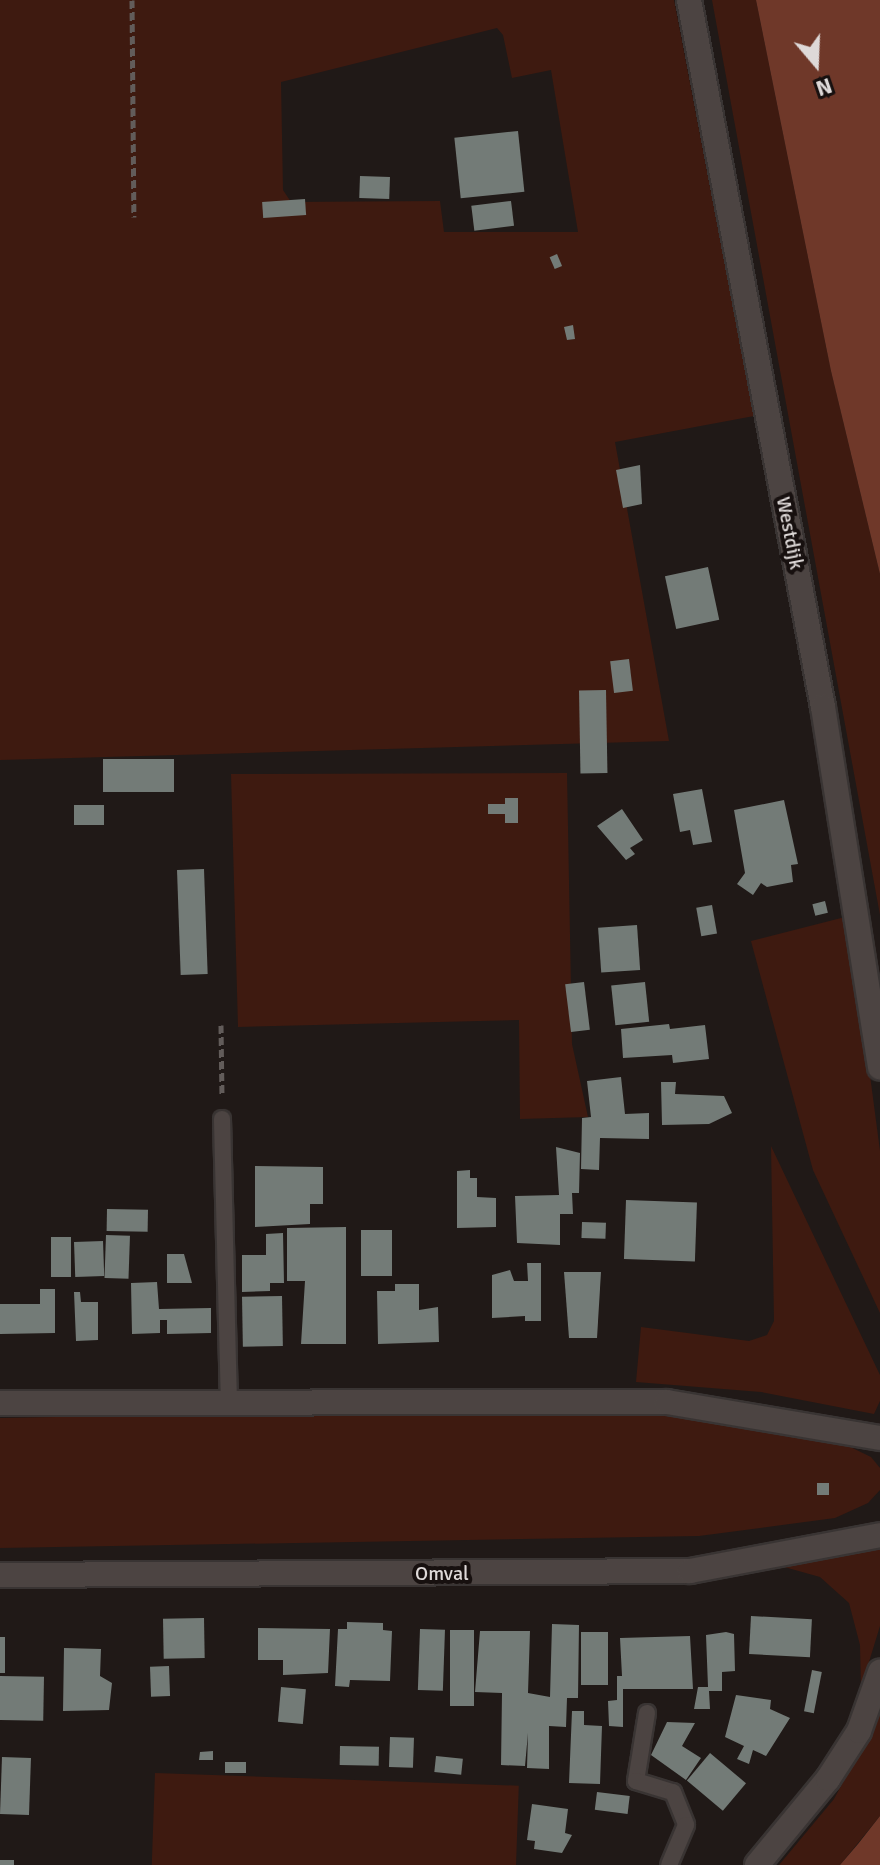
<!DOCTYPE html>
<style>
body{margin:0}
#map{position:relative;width:880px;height:1865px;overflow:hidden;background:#201917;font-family:Signika,sans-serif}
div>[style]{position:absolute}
.green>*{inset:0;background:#3e1a10;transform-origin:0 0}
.water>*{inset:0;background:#6f3829}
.building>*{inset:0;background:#737b77;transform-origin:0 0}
.path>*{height:5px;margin-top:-2.5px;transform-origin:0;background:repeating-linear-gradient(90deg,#625c5a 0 8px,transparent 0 12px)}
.roads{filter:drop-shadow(2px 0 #393433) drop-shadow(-2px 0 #393433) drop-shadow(0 2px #393433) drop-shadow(0 -2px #393433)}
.lane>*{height:16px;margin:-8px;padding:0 8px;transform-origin:8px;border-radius:8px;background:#4c4442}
.street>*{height:24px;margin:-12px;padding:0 12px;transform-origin:12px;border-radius:12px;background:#4c4442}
span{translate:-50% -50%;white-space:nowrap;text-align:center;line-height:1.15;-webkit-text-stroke:8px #17100f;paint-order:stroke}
.street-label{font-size:20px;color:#ded9d8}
.north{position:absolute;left:776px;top:24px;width:80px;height:80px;-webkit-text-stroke:6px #17100f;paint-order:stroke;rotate:161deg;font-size:22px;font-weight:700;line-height:32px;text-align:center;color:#ded9d8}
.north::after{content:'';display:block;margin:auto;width:28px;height:36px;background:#ded9d8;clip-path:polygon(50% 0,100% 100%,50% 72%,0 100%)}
</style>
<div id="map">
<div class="green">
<i style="clip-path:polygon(evenodd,0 0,674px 0,754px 416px,615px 442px,669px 741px,0 760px,0 0,497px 28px,503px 35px,512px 78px,551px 70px,578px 232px,444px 232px,440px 201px,291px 202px,283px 190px,281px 82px,497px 28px)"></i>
<i style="clip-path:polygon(712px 0,756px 0,831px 371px,880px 574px,880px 915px)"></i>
<i style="clip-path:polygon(567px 773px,572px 1044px,588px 1117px,520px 1119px,519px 1020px,238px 1027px,231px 774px)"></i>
<i style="clip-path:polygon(849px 916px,880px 1151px,880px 1313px,813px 1170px,751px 941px)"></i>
<i style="clip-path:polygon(771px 1146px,880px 1375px,880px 1401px,874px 1414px,761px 1392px,636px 1382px,641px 1327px,749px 1341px,767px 1335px,774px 1321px)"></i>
<i style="clip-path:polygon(221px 1414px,661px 1415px,746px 1423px,838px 1441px,871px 1457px,880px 1468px,880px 1490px,868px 1503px,835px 1518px,699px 1536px,0 1548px,0 1418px)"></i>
<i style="clip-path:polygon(880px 1546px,880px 1626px,861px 1688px,860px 1645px,849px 1603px,820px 1577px,770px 1563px)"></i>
<i style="clip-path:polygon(880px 1714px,880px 1816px,840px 1865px,779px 1865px,834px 1799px)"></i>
<i style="left:155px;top:1773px;width:364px;height:92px;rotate:2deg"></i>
</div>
<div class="water">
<i style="clip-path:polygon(756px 0,880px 0,880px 574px,831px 371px)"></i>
<i style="clip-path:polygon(880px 1816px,880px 1865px,840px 1865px,858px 1844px)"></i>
</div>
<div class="building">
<i style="left:518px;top:131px;width:61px;height:64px;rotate:84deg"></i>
<i style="left:360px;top:176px;width:30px;height:22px;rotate:2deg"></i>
<i style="left:305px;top:199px;width:16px;height:43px;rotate:86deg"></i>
<i style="left:511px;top:201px;width:25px;height:40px;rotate:83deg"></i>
<i style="left:557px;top:254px;width:13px;height:8px;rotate:67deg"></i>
<i style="clip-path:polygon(573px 325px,575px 339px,567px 340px,564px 327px)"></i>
<i style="clip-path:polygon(640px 465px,642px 504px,623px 508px,616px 470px)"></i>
<i style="left:708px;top:567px;width:54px;height:44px;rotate:78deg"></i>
<i style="left:629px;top:659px;width:32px;height:19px;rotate:83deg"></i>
<i style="left:606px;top:690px;width:83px;height:27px;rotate:89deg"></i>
<i style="left:174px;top:759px;width:33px;height:71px;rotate:90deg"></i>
<i style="clip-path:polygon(702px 789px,712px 842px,693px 845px,690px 830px,680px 832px,673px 794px)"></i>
<i style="clip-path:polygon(505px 798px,518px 798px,518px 823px,505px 823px,505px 814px,488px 814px,488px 804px,505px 804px)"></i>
<i style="clip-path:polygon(784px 800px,798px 864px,791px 865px,793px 882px,767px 887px,761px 883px,753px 895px,737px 884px,745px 873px,734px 810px)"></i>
<i style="left:104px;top:805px;width:20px;height:30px;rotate:90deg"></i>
<i style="clip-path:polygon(622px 809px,643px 840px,630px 848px,635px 854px,626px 860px,597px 826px)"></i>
<i style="left:204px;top:869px;width:105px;height:27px;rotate:88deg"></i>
<i style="left:825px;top:901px;width:12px;height:13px;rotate:76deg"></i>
<i style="left:712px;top:905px;width:29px;height:16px;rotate:80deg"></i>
<i style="left:637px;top:925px;width:45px;height:39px;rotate:86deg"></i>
<i style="left:584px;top:982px;width:48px;height:19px;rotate:83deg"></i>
<i style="left:645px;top:982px;width:40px;height:34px;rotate:84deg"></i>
<i style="clip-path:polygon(669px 1024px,670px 1029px,705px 1025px,709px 1059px,673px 1063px,672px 1055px,623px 1058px,621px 1029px)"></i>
<i style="clip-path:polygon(621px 1077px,625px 1114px,649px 1113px,649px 1139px,600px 1138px,599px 1170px,581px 1169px,582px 1118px,591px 1117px,587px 1081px)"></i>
<i style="clip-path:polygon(661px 1082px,676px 1082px,675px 1094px,724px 1096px,732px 1113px,709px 1124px,662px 1125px)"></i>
<i style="clip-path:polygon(556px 1147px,580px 1153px,579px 1193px,572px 1193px,573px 1214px,560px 1214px,560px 1245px,517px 1243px,515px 1196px,559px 1195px)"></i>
<i style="clip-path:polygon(255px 1166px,323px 1167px,323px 1204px,310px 1204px,310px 1224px,255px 1227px)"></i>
<i style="clip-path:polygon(470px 1170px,470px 1178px,477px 1178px,477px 1197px,496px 1198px,496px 1227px,457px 1228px,457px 1171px)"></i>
<i style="left:626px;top:1200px;width:71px;height:59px;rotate:2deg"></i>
<i style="left:107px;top:1209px;width:41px;height:22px;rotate:1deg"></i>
<i style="left:582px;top:1222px;width:24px;height:16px;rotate:2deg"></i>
<i style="clip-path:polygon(346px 1227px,346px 1344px,301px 1344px,305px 1281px,287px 1281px,287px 1228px)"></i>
<i style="left:361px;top:1230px;width:31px;height:46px"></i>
<i style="clip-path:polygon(283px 1233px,284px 1283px,270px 1283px,270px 1291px,242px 1292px,242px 1255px,266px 1255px,266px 1234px)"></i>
<i style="left:106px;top:1235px;width:24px;height:43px;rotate:2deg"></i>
<i style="left:51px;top:1237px;width:20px;height:40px"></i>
<i style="left:103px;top:1241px;width:35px;height:29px;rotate:88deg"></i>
<i style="clip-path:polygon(167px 1254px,184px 1254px,192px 1283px,167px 1283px)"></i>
<i style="clip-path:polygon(527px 1263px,541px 1263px,541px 1321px,525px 1321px,525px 1316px,492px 1318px,492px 1275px,510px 1270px,514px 1281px,528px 1281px)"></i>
<i style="clip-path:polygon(564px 1272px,601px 1272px,597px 1338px,569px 1338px)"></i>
<i style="clip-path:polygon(157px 1282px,159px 1309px,211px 1308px,211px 1333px,167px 1334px,167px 1320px,160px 1320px,160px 1333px,132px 1334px,131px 1283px)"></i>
<i style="clip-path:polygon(395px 1284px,419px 1284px,419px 1310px,438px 1307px,439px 1342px,378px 1344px,377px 1291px,395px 1291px)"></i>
<i style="clip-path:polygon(40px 1289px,55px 1289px,55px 1333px,0 1334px,0 1304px,40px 1304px)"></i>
<i style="clip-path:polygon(74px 1292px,80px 1292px,81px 1302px,98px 1302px,98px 1340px,76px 1341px)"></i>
<i style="left:282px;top:1296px;width:50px;height:40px;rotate:89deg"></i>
<i style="left:829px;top:1483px;width:12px;height:12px;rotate:90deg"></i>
<i style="left:751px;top:1616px;width:61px;height:38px;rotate:3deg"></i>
<i style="left:204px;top:1618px;width:40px;height:41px;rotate:89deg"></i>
<i style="clip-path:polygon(347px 1622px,383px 1623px,383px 1630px,392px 1631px,390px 1681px,350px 1680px,349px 1687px,335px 1686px,338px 1629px,347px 1629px)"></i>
<i style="clip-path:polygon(552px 1624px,579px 1625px,578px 1698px,567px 1698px,566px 1727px,549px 1726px,549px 1769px,527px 1768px,528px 1733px,525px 1766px,501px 1765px,502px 1693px,475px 1692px,480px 1631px,530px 1631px,528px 1693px,550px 1697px)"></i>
<i style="clip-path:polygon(258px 1628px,330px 1629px,328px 1673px,283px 1675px,283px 1660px,258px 1660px)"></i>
<i style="left:420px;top:1629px;width:25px;height:61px;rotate:2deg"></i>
<i style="left:450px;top:1630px;width:24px;height:76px"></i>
<i style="left:581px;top:1632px;width:27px;height:53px"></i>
<i style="clip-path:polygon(726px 1632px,734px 1634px,735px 1671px,722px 1672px,722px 1691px,709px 1691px,710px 1709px,694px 1709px,698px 1687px,708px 1687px,706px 1635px)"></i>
<i style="clip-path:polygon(690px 1636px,693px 1689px,623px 1689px,623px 1727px,609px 1726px,608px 1701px,617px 1700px,617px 1676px,622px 1676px,620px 1638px)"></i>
<i style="left:0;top:1637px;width:5px;height:36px"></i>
<i style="clip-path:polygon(64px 1648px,101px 1649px,100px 1676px,112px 1683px,109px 1710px,63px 1711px)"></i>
<i style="left:169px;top:1666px;width:30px;height:19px;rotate:88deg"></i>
<i style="left:812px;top:1670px;width:10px;height:42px;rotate:11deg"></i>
<i style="left:0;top:1676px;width:44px;height:44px;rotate:1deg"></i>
<i style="left:281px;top:1687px;width:25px;height:35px;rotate:5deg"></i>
<i style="clip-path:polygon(736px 1695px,771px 1700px,770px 1709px,790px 1718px,766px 1756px,753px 1750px,749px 1764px,737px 1759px,744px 1746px,725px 1737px)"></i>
<i style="clip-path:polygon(572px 1711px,584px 1711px,584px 1725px,602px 1726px,600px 1784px,569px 1783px)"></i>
<i style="clip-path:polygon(667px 1722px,695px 1723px,682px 1746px,701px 1758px,686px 1780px,651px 1755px)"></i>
<i style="left:390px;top:1737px;width:24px;height:30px;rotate:2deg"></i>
<i style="left:340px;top:1746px;width:39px;height:19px;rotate:1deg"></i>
<i style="clip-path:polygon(213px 1751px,213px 1760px,199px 1760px,200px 1752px)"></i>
<i style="left:710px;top:1753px;width:47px;height:36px;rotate:40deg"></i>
<i style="left:436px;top:1756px;width:27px;height:16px;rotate:6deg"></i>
<i style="left:2px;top:1757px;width:29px;height:57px;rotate:2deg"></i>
<i style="left:225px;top:1762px;width:21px;height:11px"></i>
<i style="left:597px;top:1792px;width:33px;height:18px;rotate:7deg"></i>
<i style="clip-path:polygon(532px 1804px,568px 1809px,565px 1833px,572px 1835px,562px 1853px,534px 1849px,535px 1841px,527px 1840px)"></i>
<i style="left:0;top:1860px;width:14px;height:5px"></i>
</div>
<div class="path">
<i style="left:132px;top:0;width:217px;rotate:89.5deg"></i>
<i style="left:221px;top:1025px;width:71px;rotate:89.2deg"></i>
</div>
<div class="roads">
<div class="lane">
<i style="left:222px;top:1119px;width:284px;rotate:88.6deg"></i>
<i style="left:647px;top:1713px;width:69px;rotate:99.2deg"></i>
<i style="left:636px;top:1781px;width:39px;rotate:17deg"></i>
<i style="left:673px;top:1792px;width:35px;rotate:68deg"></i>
<i style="left:686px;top:1825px;width:43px;rotate:113deg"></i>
</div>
<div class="street">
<i style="left:689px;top:0;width:720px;rotate:79.27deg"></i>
<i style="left:823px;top:707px;width:365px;rotate:81deg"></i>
<i style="left:0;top:1403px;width:667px;rotate:-0.09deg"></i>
<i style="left:667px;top:1402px;width:216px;rotate:9.6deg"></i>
<i style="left:0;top:1575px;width:690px;rotate:-0.33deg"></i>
<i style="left:690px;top:1571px;width:193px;rotate:-10.7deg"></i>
<i style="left:757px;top:1865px;width:112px;rotate:-50.5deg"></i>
<i style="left:828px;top:1779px;width:57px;rotate:-57.1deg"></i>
<i style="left:859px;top:1731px;width:63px;rotate:-70.4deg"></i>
</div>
</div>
<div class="street-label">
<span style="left:790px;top:533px;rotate:79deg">Westdijk</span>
<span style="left:442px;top:1573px">Omval</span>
</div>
<div class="north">N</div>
</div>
